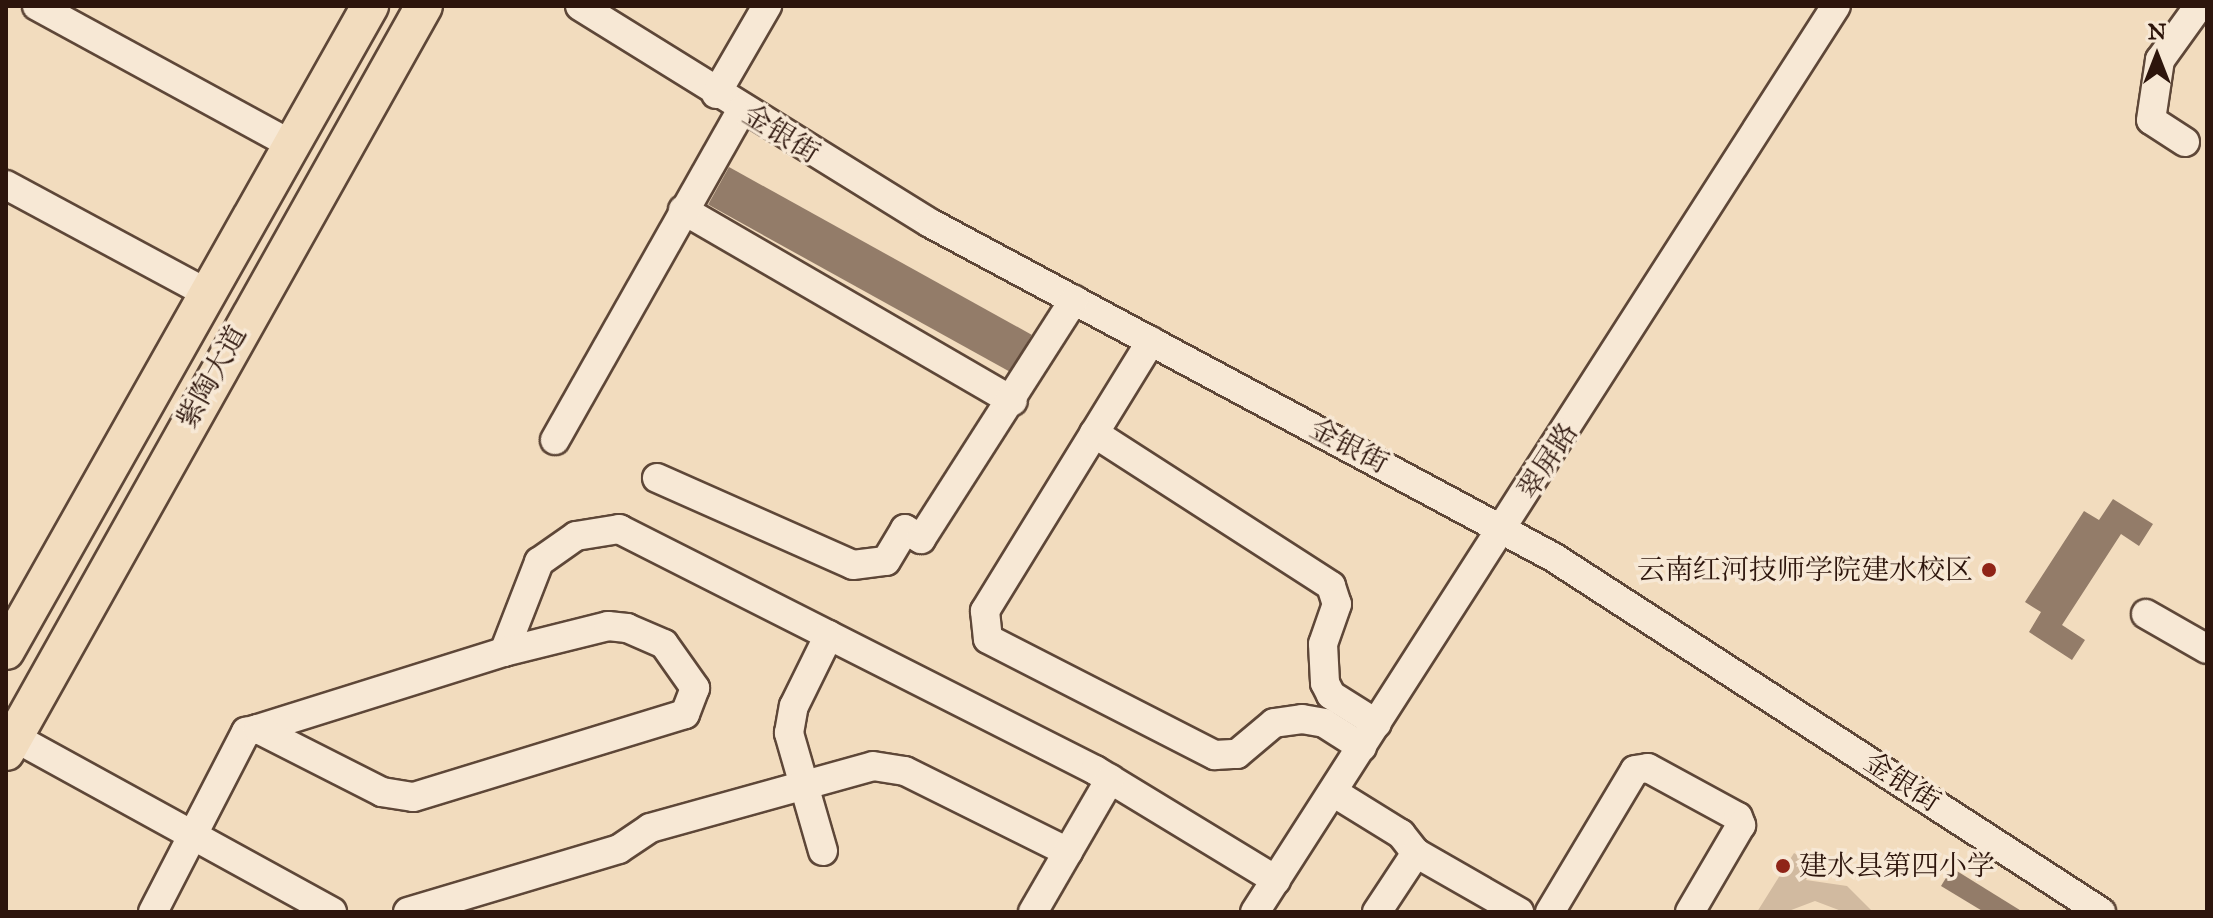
<!DOCTYPE html>
<meta charset="utf-8">
<style>
body{margin:0}
#map{position:relative;width:2213px;height:918px;overflow:hidden;background:#f2dcbe;font-family:"IM FELL Great Primer","Noto Serif SC",serif}
div>[style]{position:absolute}
.green>*{inset:0;background:#d1baa0}
.building>*{inset:0;background:#937c69;transform-origin:0 0}
.roads{filter:drop-shadow(2px 0 #5e4738) drop-shadow(-2px 0 #5e4738) drop-shadow(0 2px #5e4738) drop-shadow(0 -2px #5e4738)}
.minor>*{height:28px;margin:-14px;padding:0 14px;transform-origin:14px;border-radius:14px;background:#f7e8d5}
.major>*{height:36px;margin:-18px;padding:0 18px;transform-origin:18px;border-radius:18px;background:#f2dcbe}
.dots>*{width:22px;height:22px;translate:-50% -50%;box-sizing:border-box;border:4px solid #f7e8d5;border-radius:50%}
span{translate:-50% -50%;white-space:nowrap;text-align:center;line-height:1.15;-webkit-text-stroke:7px #f7e8d5;paint-order:stroke}
.street-label{font-size:28px;color:#2d150c}
.poi-label{font-size:28px;color:#2d150c}
.right{translate:-100% -50%;text-align:right}
.left{translate:0 -50%;text-align:left}
.frame{position:absolute;inset:0;border:8px solid #2d150c;pointer-events:none}
.north{position:absolute;left:2117px;top:16px;width:80px;height:80px;-webkit-text-stroke:6px #f7e8d5;paint-order:stroke;rotate:0deg;font-size:22px;font-weight:700;line-height:32px;text-align:center;color:#2d150c}
.north::after{content:'';display:block;margin:auto;width:28px;height:36px;background:#2d150c;clip-path:polygon(50% 0,100% 100%,50% 72%,0 100%)}
</style>
<div id="map">
<div class="green">
<i style="clip-path:polygon(1794px 853px,1814px 865px,1806px 880px,1847px 886px,1873px 912px,1844px 912px,1815px 901px,1786px 912px,1757px 912px)"></i>
</div>
<div class="building">
<i style="left:729px;top:167px;width:346px;height:43px;rotate:29deg"></i>
<i style="clip-path:polygon(2113px 499px,2153px 524px,2139px 546px,2121px 534px,2062px 625px,2085px 640px,2072px 660px,2029px 632px,2041px 612px,2025px 602px,2084px 511px,2099px 520px)"></i>
<i style="clip-path:polygon(1952px 868px,2023px 912px,1984px 912px,1941px 886px)"></i>
</div>
<div class="roads">
<div class="minor">
<i style="left:37px;top:6px;width:288px;rotate:28.6deg"></i>
<i style="left:580px;top:6px;width:412px;rotate:31.8deg"></i>
<i style="left:930px;top:223px;width:707px;rotate:28.2deg"></i>
<i style="left:1553px;top:557px;width:653px;rotate:32.94deg"></i>
<i style="left:716px;top:94px;width:102px;rotate:-59.9deg"></i>
<i style="left:2185px;top:142px;width:40px;rotate:-147.1deg"></i>
<i style="left:2151px;top:120px;width:61px;rotate:-81.5deg"></i>
<i style="left:2160px;top:60px;width:67px;rotate:-54.2deg"></i>
<i style="left:6px;top:185px;width:226px;rotate:28.3deg"></i>
<i style="left:683px;top:210px;width:381px;rotate:30.1deg"></i>
<i style="left:1151px;top:341px;width:317px;rotate:121.6deg"></i>
<i style="left:985px;top:611px;width:28px;rotate:84deg"></i>
<i style="left:988px;top:639px;width:255px;rotate:27.1deg"></i>
<i style="left:1215px;top:755px;width:22px;rotate:-3deg"></i>
<i style="left:1237px;top:754px;width:48px;rotate:-40deg"></i>
<i style="left:1274px;top:723px;width:28px;rotate:-8deg"></i>
<i style="left:1302px;top:719px;width:22px;rotate:10deg"></i>
<i style="left:1324px;top:723px;width:45px;rotate:32.3deg"></i>
<i style="left:1094px;top:433px;width:282px;rotate:32.8deg"></i>
<i style="left:1331px;top:586px;width:19px;rotate:72deg"></i>
<i style="left:1337px;top:604px;width:42px;rotate:109.3deg"></i>
<i style="left:1323px;top:644px;width:39px;rotate:87deg"></i>
<i style="left:1325px;top:683px;width:13px;rotate:63deg"></i>
<i style="left:1331px;top:695px;width:54px;rotate:32.2deg"></i>
<i style="left:555px;top:440px;width:379px;rotate:-60.5deg"></i>
<i style="left:657px;top:478px;width:214px;rotate:23.9deg"></i>
<i style="left:853px;top:565px;width:33px;rotate:-7deg"></i>
<i style="left:886px;top:561px;width:37px;rotate:-59deg"></i>
<i style="left:905px;top:529px;width:19px;rotate:32deg"></i>
<i style="left:921px;top:539px;width:284px;rotate:-57.4deg"></i>
<i style="left:2146px;top:614px;width:70px;rotate:29.8deg"></i>
<i style="left:504px;top:652px;width:97px;rotate:-68.7deg"></i>
<i style="left:539px;top:562px;width:45px;rotate:-35.1deg"></i>
<i style="left:576px;top:536px;width:44px;rotate:-9.2deg"></i>
<i style="left:619px;top:529px;width:534px;rotate:26.85deg"></i>
<i style="left:1095px;top:770px;width:212px;rotate:31.3deg"></i>
<i style="left:14px;top:737px;width:363px;rotate:28.8deg"></i>
<i style="left:1333px;top:792px;width:80px;rotate:31.7deg"></i>
<i style="left:1401px;top:834px;width:24px;rotate:52deg"></i>
<i style="left:1416px;top:853px;width:119px;rotate:29.8deg"></i>
<i style="left:823px;top:851px;width:123px;rotate:-106.1deg"></i>
<i style="left:789px;top:733px;width:27px;rotate:-80deg"></i>
<i style="left:794px;top:706px;width:79px;rotate:-63.8deg"></i>
<i style="left:153px;top:912px;width:203px;rotate:-62.7deg"></i>
<i style="left:246px;top:732px;width:12px;rotate:-14deg"></i>
<i style="left:258px;top:729px;width:258px;rotate:-17.4deg"></i>
<i style="left:504px;top:652px;width:107px;rotate:-14deg"></i>
<i style="left:608px;top:626px;width:19px;rotate:6deg"></i>
<i style="left:627px;top:628px;width:40px;rotate:23.4deg"></i>
<i style="left:664px;top:644px;width:54px;rotate:54.8deg"></i>
<i style="left:695px;top:688px;width:28px;rotate:111deg"></i>
<i style="left:685px;top:714px;width:284px;rotate:163deg"></i>
<i style="left:413px;top:797px;width:31px;rotate:-171deg"></i>
<i style="left:382px;top:792px;width:139px;rotate:-153.1deg"></i>
<i style="left:408px;top:912px;width:220px;rotate:-16.6deg"></i>
<i style="left:619px;top:849px;width:37px;rotate:-34deg"></i>
<i style="left:650px;top:828px;width:231px;rotate:-15.5deg"></i>
<i style="left:873px;top:766px;width:32px;rotate:9deg"></i>
<i style="left:905px;top:771px;width:182px;rotate:26.4deg"></i>
<i style="left:1033px;top:912px;width:154px;rotate:-59.9deg"></i>
<i style="left:1255px;top:912px;width:1076px;rotate:-57.33deg"></i>
<i style="left:1377px;top:912px;width:71px;rotate:-56.5deg"></i>
<i style="left:1550px;top:912px;width:165px;rotate:-59.1deg"></i>
<i style="left:1635px;top:770px;width:13px;rotate:-9deg"></i>
<i style="left:1648px;top:768px;width:102px;rotate:28.6deg"></i>
<i style="left:1738px;top:817px;width:9px;rotate:69deg"></i>
<i style="left:1741px;top:825px;width:101px;rotate:120.4deg"></i>
</div>
<div class="major">
<i style="left:6px;top:651px;width:741px;rotate:-60.56deg"></i>
<i style="left:6px;top:752px;width:855px;rotate:-60.74deg"></i>
</div>
</div>
<div class="dots">
<i style="left:1989px;top:570px;background:#8f2418"></i>
<i style="left:1783px;top:866px;background:#8f2418"></i>
</div>
<div class="street-label">
<span style="left:781px;top:134px;rotate:32deg">金银街</span>
<span style="left:212px;top:377px;rotate:-61deg">紫陶大道</span>
<span style="left:1349px;top:446px;rotate:28deg">金银街</span>
<span style="left:1548px;top:461px;rotate:-57deg">翠屏路</span>
<span style="left:1902px;top:782px;rotate:33deg">金银街</span>
</div>
<div class="poi-label">
<span class="right" style="left:1973px;top:570px">云南红河技师学院建水校区</span>
<span class="left" style="left:1799px;top:866px">建水县第四小学</span>
</div>
<div class="frame"></div>
<div class="north">N</div>
</div>
